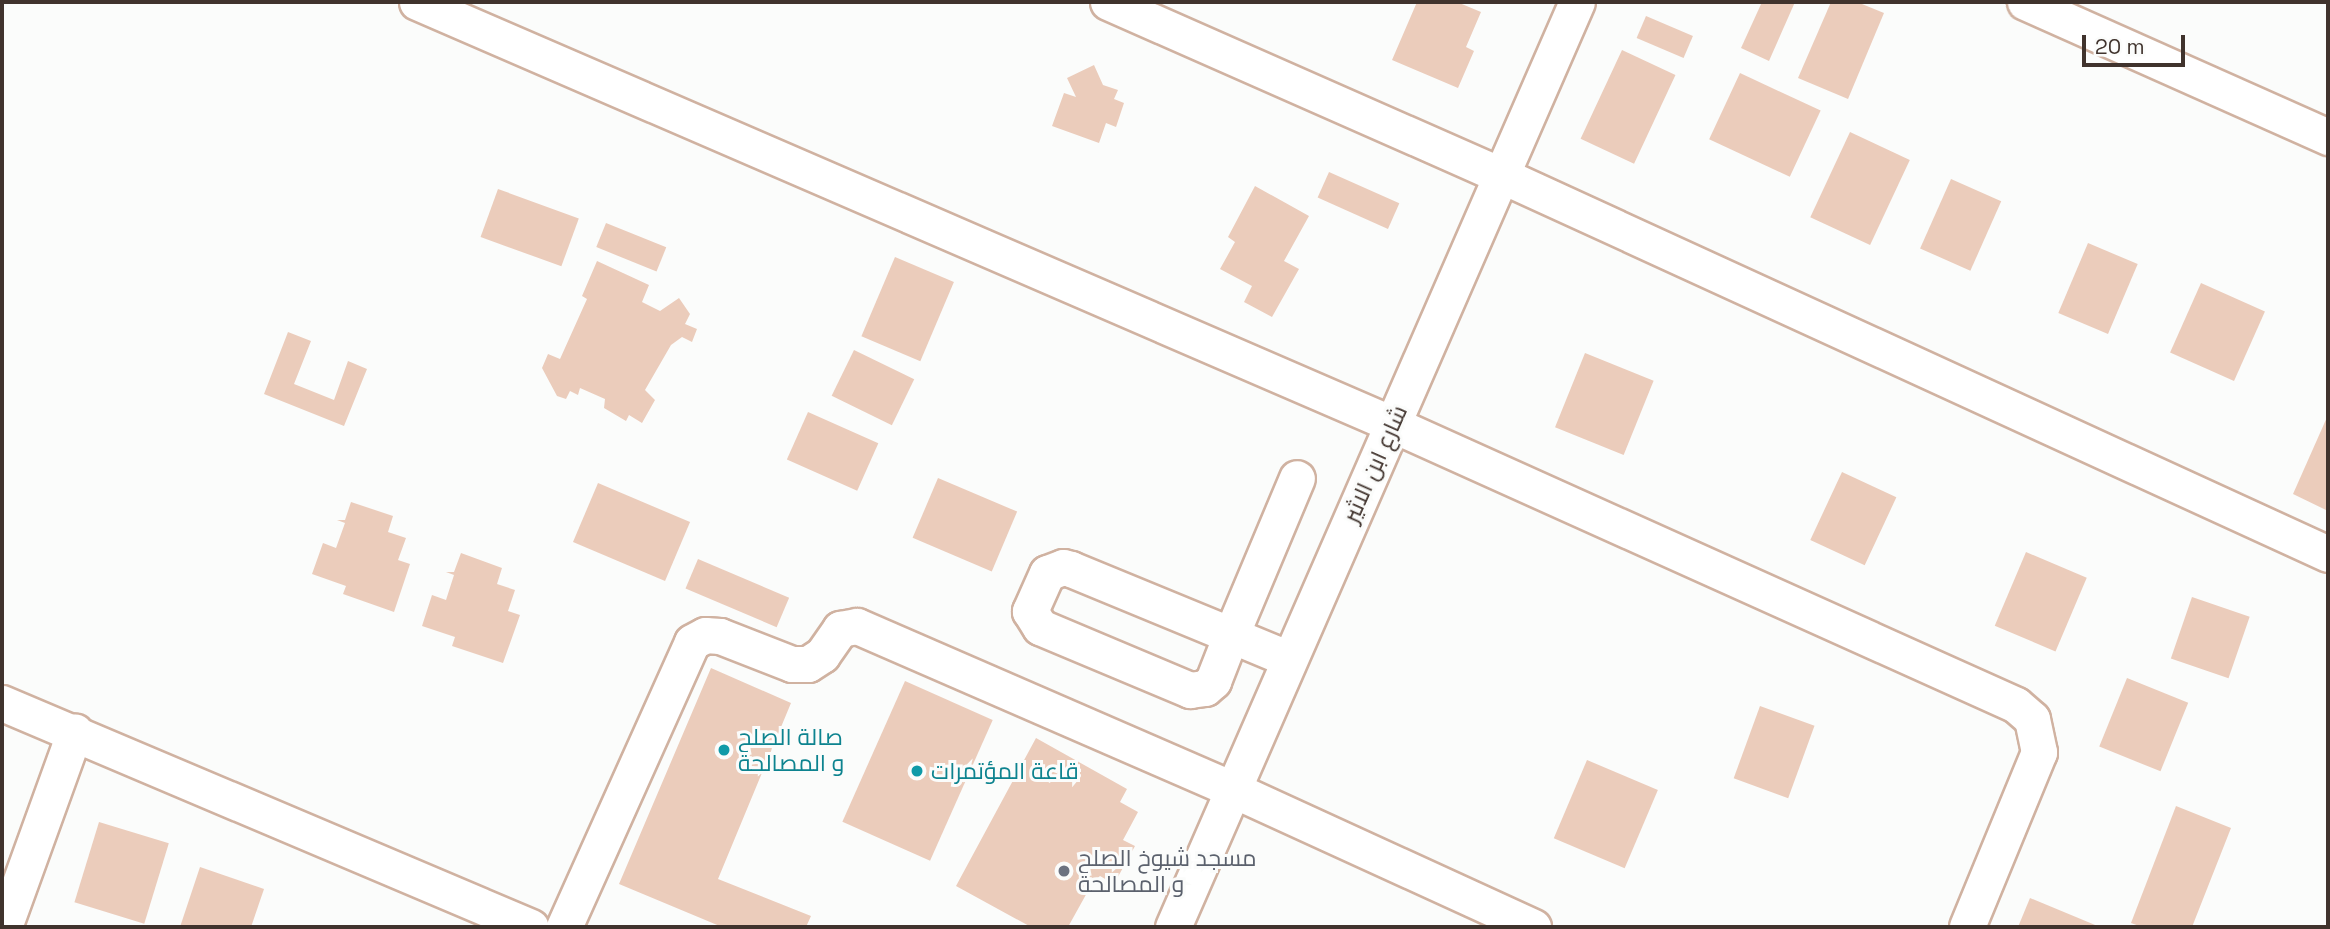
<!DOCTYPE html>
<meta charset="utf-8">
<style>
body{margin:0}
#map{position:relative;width:2330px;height:929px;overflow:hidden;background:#fbfcfb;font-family:"Space Grotesk",Cairo,sans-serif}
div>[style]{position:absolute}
.building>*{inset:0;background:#ebccbb;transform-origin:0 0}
.roads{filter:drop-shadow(2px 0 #d0b2a1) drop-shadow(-2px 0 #d0b2a1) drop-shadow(0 2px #d0b2a1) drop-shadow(0 -2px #d0b2a1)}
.minor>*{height:35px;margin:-17.5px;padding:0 17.5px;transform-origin:17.5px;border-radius:17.5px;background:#fff}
.dots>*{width:19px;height:19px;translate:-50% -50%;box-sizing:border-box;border:4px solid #fbfcfb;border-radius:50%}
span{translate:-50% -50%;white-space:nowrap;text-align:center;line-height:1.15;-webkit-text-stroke:6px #fbfcfb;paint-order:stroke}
.street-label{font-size:23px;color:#40332d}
.culture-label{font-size:23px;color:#0d838f}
.left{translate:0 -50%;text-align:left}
.worship-label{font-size:23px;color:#5b616d}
.frame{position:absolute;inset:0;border:4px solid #40332d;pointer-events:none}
.scale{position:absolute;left:2082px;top:35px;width:103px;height:32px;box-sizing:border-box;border:4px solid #40332d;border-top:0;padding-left:9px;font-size:21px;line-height:24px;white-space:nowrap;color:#40332d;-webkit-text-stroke:5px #fbfcfb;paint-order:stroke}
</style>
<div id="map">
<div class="building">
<i style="clip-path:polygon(1417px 2px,1457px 2px,1481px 12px,1466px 47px,1474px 51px,1458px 88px,1392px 60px)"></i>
<i style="clip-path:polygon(1762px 2px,1795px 2px,1769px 61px,1741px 48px)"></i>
<i style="clip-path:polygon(1831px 2px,1857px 2px,1884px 13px,1848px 99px,1798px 78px)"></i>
<i style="left:1646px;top:16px;width:51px;height:24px;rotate:23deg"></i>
<i style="left:1622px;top:50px;width:59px;height:98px;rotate:25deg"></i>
<i style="clip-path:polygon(1094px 65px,1103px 85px,1118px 90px,1114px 99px,1124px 103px,1116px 127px,1106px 123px,1099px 143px,1052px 126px,1064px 93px,1076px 97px,1067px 78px)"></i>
<i style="left:1740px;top:73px;width:89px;height:73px;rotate:25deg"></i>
<i style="left:1850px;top:132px;width:66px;height:94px;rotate:25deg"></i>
<i style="left:1329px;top:172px;width:77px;height:28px;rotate:24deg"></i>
<i style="left:1951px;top:179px;width:55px;height:76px;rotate:24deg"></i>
<i style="clip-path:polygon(1255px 186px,1309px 216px,1284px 261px,1299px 269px,1272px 317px,1244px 302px,1252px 286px,1220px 269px,1235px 242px,1228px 237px)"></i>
<i style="left:498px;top:189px;width:86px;height:51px;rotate:20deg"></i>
<i style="left:606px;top:223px;width:65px;height:26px;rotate:22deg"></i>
<i style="left:2088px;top:243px;width:54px;height:76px;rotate:23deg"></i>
<i style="left:895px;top:257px;width:64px;height:86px;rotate:23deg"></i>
<i style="clip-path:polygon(597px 261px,649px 285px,642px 302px,660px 311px,679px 298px,690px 314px,685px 324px,697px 329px,692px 342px,682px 337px,671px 345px,645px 390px,655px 400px,642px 423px,629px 415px,626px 421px,604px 408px,605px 399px,580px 388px,578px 395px,570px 391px,566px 399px,557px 396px,542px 368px,548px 354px,560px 359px,587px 299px,582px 296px)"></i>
<i style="left:2201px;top:283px;width:70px;height:76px;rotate:24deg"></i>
<i style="clip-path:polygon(288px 332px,311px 341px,294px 384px,334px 400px,348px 361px,367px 369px,344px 426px,264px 394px)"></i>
<i style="left:854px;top:350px;width:67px;height:51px;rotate:26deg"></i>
<i style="left:1585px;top:353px;width:74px;height:80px;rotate:22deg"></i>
<i style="left:808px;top:412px;width:77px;height:52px;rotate:24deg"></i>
<i style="clip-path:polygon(2328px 415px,2328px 505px,2326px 510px,2293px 494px)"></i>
<i style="left:1842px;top:472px;width:60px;height:75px;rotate:25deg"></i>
<i style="left:938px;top:478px;width:86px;height:65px;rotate:23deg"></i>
<i style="left:598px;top:483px;width:100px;height:64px;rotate:23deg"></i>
<i style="clip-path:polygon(351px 502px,393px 516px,388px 532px,406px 538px,398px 560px,410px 564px,394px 612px,343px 594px,346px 586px,312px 574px,323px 543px,336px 548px,345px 523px,337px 520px,345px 520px)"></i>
<i style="left:2026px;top:552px;width:66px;height:80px;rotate:23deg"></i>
<i style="clip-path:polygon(461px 553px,502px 568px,497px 584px,515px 590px,508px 611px,520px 615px,503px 663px,452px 646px,455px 637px,422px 626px,432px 595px,446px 600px,454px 575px,446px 572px,454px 572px)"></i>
<i style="left:698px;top:559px;width:99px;height:32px;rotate:23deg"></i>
<i style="left:2192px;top:597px;width:61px;height:65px;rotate:19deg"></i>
<i style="clip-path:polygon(711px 668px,791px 703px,718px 879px,811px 916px,806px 927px,722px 927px,619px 884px)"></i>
<i style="left:2127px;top:678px;width:66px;height:74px;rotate:22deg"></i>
<i style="left:905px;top:681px;width:96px;height:154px;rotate:24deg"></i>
<i style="left:1760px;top:706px;width:58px;height:77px;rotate:20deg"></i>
<i style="clip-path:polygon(1036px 738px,1127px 789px,1120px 802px,1138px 812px,1123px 840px,1135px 846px,1114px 884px,1100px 876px,1093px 882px,1068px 927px,1031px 927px,956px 886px)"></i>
<i style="left:1587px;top:760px;width:77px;height:85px;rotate:23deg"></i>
<i style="clip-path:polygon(2176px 806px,2231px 828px,2192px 927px,2142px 927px,2131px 923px)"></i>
<i style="left:99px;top:822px;width:73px;height:84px;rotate:17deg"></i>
<i style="clip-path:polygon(200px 867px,264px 889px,251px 927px,180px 927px)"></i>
<i style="clip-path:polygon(2030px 898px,2100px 927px,2018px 927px)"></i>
</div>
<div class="roads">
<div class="minor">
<i style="left:417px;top:2px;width:1062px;rotate:23.4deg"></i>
<i style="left:1392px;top:424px;width:684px;rotate:24.24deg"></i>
<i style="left:2016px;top:705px;width:21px;rotate:41deg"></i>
<i style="left:2032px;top:719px;width:34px;rotate:78deg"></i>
<i style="left:2039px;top:752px;width:189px;rotate:112.4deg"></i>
<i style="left:1108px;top:2px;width:429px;rotate:23.8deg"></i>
<i style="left:1501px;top:175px;width:910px;rotate:24.62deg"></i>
<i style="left:2025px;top:2px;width:332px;rotate:24deg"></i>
<i style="left:1289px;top:659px;width:63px;rotate:-157.5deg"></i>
<i style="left:1231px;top:635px;width:173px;rotate:-157.6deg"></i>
<i style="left:1071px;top:569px;width:8px;rotate:-166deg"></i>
<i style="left:1063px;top:567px;width:17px;rotate:159deg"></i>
<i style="left:1047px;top:573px;width:42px;rotate:114.1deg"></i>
<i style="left:1030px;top:611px;width:19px;rotate:58deg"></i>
<i style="left:1040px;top:627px;width:163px;rotate:22.8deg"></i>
<i style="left:1190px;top:690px;width:15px;rotate:-8deg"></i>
<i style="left:1205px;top:688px;width:11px;rotate:-41deg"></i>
<i style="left:1213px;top:681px;width:49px;rotate:-68.6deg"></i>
<i style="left:1231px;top:635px;width:170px;rotate:-67.2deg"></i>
<i style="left:2px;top:703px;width:574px;rotate:22.95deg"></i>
<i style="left:4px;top:927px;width:208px;rotate:-70.1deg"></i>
<i style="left:564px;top:927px;width:312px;rotate:-65.8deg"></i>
<i style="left:692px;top:642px;width:15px;rotate:-28deg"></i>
<i style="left:705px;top:635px;width:15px;rotate:4deg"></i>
<i style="left:720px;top:636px;width:77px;rotate:21.3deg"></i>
<i style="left:792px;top:664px;width:16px"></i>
<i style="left:808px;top:664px;width:17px;rotate:-33deg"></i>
<i style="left:822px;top:655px;width:32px;rotate:-55deg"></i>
<i style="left:840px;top:629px;width:17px;rotate:-10deg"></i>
<i style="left:857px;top:626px;width:411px;rotate:23.5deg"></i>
<i style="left:1234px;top:790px;width:329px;rotate:24.6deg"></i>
<i style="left:1173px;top:927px;width:1009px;rotate:-66.41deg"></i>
</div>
</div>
<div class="dots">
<i style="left:724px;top:750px;background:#0f9aa8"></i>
<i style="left:917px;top:771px;background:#0f9aa8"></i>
<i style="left:1064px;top:871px;background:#6b7280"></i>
</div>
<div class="street-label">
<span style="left:1375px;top:464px;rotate:-66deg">شارع ابن الاثير</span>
</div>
<div class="culture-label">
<span class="left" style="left:738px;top:750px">صالة الصلح<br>و المصالحة</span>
<span class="left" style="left:931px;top:771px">قاعة المؤتمرات</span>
</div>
<div class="worship-label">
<span class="left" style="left:1078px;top:871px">مسجد شيوخ الصلح<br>و المصالحة</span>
</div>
<div class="frame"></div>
<div class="scale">20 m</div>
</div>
